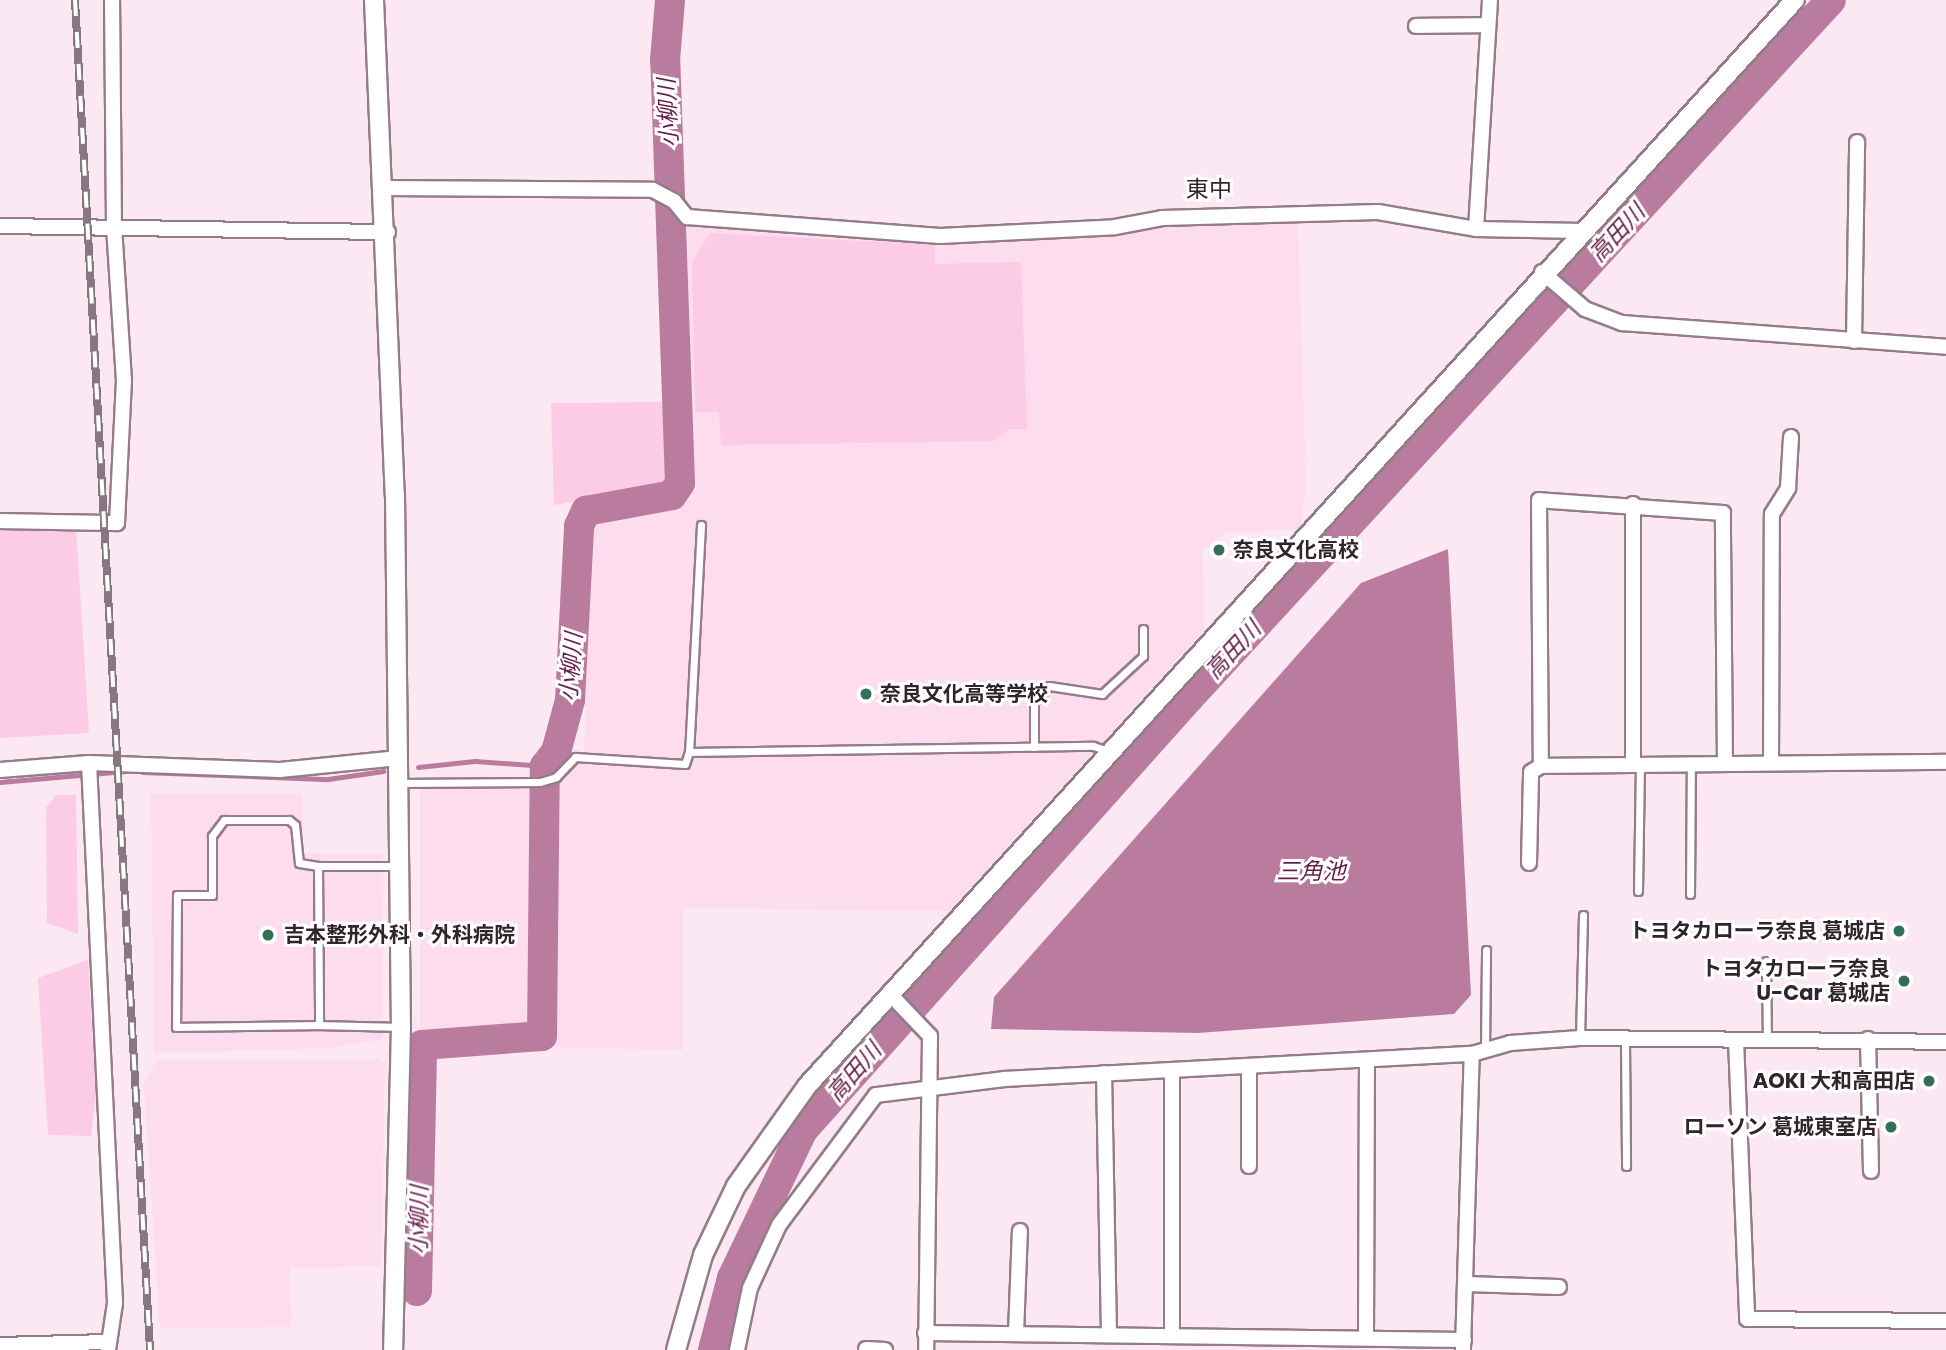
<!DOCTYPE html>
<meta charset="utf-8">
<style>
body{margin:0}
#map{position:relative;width:1946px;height:1350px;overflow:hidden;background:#fce8f2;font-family:Poppins,"Noto Sans JP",sans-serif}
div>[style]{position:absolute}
.built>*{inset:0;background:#fddced;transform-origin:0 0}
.green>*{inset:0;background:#fccbe5}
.water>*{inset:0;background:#ba7c9e}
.stream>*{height:5px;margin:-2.5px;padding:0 2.5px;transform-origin:2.5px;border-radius:2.5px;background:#ba7c9e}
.river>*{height:30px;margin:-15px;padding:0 15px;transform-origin:15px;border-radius:15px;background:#ba7c9e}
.roads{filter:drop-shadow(2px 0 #947d89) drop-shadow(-2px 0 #947d89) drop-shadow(0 2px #947d89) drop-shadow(0 -2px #947d89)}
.service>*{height:7px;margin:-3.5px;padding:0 3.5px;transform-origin:3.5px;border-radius:3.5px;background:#fff}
.minor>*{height:14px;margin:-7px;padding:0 7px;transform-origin:7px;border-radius:7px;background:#fff}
.tertiary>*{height:18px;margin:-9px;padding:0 9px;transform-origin:9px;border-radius:9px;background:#fff}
.rail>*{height:8px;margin-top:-4px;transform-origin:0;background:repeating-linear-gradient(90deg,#fff 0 16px,#877880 0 32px);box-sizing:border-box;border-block:2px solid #877880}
.dots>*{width:19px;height:19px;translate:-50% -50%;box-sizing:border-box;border:4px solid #fff;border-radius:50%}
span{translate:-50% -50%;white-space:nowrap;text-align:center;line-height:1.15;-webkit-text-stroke:6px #fff;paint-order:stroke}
.poi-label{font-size:21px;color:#2f252a;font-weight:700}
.left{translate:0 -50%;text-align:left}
.right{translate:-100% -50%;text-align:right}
.water-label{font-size:23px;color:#661c4b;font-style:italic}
.neighbourhood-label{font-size:23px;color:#2f252a}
</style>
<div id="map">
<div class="built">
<i style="clip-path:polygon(1298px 219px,1306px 489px,1300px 529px,1226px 533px,1203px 549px,1204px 630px,949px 911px,683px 908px,683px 1050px,549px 1047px,554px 784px,584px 758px,591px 514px,670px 508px,693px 488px,687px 226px,941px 242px)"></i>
<i style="left:533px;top:786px;width:244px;height:113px;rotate:90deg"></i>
<i style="clip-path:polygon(302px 793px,304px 853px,383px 854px,383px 1039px,330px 1048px,154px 1053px,151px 794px)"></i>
<i style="clip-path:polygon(377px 1059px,385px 1063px,381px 1266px,290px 1268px,291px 1327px,160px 1328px,144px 1084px,156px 1061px)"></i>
</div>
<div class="green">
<i style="clip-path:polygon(710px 233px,935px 245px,935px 264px,1021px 262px,1027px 429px,1009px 429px,994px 441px,721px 445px,719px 412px,695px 412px,692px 262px)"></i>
<i style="clip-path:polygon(668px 402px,674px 486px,554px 505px,551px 403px)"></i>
<i style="clip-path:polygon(0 528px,76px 528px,89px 733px,0 738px)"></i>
<i style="clip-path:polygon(56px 795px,76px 795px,78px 934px,47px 923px,46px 808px)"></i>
<i style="clip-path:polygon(88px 960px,96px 1096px,91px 1136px,48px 1135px,38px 978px)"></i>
</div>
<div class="water">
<i style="clip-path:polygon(1448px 549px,1471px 995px,1454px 1014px,1198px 1033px,991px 1029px,994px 997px,1361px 583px)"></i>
</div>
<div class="stream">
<i style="left:418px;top:767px;width:57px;rotate:-6deg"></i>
<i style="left:475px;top:761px;width:70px;rotate:4.1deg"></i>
<i style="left:142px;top:772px;width:186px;rotate:2.2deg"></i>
<i style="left:328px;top:779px;width:56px;rotate:-8.3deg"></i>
<i style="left:0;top:782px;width:126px;rotate:-5deg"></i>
</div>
<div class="river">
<i style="left:417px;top:1291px;width:246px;rotate:-88.8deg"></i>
<i style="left:422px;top:1045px;width:120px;rotate:-4.3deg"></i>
<i style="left:542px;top:1036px;width:270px;rotate:-89.4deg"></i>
<i style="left:545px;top:766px;width:18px;rotate:-52deg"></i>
<i style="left:556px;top:752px;width:54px;rotate:-74.9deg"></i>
<i style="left:570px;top:700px;width:174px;rotate:-87deg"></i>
<i style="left:579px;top:526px;width:17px;rotate:-65deg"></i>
<i style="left:586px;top:511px;width:87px;rotate:-10.5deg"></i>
<i style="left:672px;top:495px;width:14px;rotate:-56deg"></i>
<i style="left:680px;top:483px;width:423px;rotate:-92deg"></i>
<i style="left:665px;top:60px;width:60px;rotate:-85.2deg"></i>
<i style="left:713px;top:1350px;width:74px;rotate:-75.2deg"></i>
<i style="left:732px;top:1278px;width:164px;rotate:-64.4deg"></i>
<i style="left:803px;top:1130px;width:579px;rotate:-48.22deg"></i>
<i style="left:1189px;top:698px;width:948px;rotate:-47.39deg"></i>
</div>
<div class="roads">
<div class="service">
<i style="left:701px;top:525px;width:227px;rotate:93deg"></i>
<i style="left:689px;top:752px;width:404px;rotate:-0.9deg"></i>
<i style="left:1093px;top:746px;width:16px;rotate:18deg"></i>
<i style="left:1034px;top:747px;width:46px;rotate:-90deg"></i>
<i style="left:1034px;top:701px;width:21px;rotate:-45deg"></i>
<i style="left:1049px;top:686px;width:54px;rotate:8.6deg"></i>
<i style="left:1102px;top:694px;width:56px;rotate:-42.8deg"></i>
<i style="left:1143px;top:656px;width:27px;rotate:-90deg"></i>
<i style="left:399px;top:783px;width:141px;rotate:-0.4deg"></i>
<i style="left:540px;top:782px;width:17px;rotate:-17deg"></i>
<i style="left:556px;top:777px;width:28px;rotate:-46deg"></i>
<i style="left:575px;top:757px;width:110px;rotate:3.6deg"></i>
<i style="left:685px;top:764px;width:13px;rotate:-72deg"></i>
<i style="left:318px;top:866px;width:19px;rotate:-171deg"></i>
<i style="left:299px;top:863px;width:38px;rotate:-96deg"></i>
<i style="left:295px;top:825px;width:8px;rotate:-140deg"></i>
<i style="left:289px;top:820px;width:65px;rotate:180deg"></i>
<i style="left:224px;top:820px;width:20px;rotate:127deg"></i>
<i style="left:212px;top:836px;width:59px;rotate:90deg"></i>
<i style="left:212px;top:895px;width:35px;rotate:180deg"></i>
<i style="left:177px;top:895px;width:132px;rotate:90.4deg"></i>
<i style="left:176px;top:1027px;width:143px;rotate:-0.8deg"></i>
<i style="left:398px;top:866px;width:80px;rotate:180deg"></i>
<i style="left:318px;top:866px;width:159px;rotate:89.6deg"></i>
<i style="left:319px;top:1025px;width:81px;rotate:1.4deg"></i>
<i style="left:1638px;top:891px;width:126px;rotate:-89.1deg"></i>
<i style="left:1690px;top:894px;width:129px;rotate:-89.6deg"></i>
<i style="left:1766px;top:961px;width:78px;rotate:89.3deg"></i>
<i style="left:1580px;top:1038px;width:123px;rotate:-88.6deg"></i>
<i style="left:1625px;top:1042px;width:124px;rotate:89.5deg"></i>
<i style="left:1485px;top:1050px;width:100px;rotate:-89.4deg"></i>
</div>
<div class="minor">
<i style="left:1416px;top:26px;width:72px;rotate:-0.8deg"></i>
<i style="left:385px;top:188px;width:268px;rotate:0.4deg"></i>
<i style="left:653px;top:190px;width:24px;rotate:28deg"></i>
<i style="left:674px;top:201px;width:21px;rotate:51deg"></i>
<i style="left:687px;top:217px;width:254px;rotate:4.3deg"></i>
<i style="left:940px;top:236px;width:175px;rotate:-2.9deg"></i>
<i style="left:1115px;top:227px;width:48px;rotate:-10.8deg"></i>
<i style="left:1162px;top:218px;width:216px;rotate:-1.6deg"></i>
<i style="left:1378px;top:212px;width:99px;rotate:9.8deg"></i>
<i style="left:1476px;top:229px;width:106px;rotate:1.1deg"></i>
<i style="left:0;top:226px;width:388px;rotate:0.9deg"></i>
<i style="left:1476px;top:229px;width:229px;rotate:-86.5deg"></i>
<i style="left:1542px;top:272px;width:57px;rotate:40.7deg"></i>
<i style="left:1585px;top:309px;width:40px;rotate:21deg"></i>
<i style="left:1622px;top:323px;width:325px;rotate:4.2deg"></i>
<i style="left:1854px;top:341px;width:199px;rotate:-89.1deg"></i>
<i style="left:1633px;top:504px;width:258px;rotate:90deg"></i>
<i style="left:0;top:521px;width:117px;rotate:1deg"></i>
<i style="left:117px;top:523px;width:142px;rotate:-87.2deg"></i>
<i style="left:124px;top:381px;width:155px;rotate:-93.7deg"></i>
<i style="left:114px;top:226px;width:226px;rotate:-90.5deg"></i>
<i style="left:89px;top:763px;width:191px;rotate:2.1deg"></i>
<i style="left:280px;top:770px;width:119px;rotate:-5.8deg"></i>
<i style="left:1725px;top:763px;width:250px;rotate:-90.5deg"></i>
<i style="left:1723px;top:513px;width:184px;rotate:-176deg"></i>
<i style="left:1539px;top:500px;width:266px;rotate:89.6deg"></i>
<i style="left:1541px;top:766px;width:405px;rotate:-0.6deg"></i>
<i style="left:1771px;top:763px;width:249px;rotate:-89.8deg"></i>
<i style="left:1772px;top:514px;width:31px;rotate:-58deg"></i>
<i style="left:1788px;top:488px;width:51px;rotate:-86.6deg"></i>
<i style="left:0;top:770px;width:89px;rotate:-4.5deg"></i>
<i style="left:89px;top:763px;width:541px;rotate:87.24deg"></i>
<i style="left:115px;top:1303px;width:48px;rotate:98.5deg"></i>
<i style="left:1529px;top:863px;width:91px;rotate:-88.7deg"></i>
<i style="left:1531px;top:772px;width:12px;rotate:-31deg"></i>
<i style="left:889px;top:993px;width:59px;rotate:46.4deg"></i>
<i style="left:930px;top:1036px;width:314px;rotate:90.7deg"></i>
<i style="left:1868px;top:1039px;width:132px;rotate:88.7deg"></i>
<i style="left:1736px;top:1040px;width:279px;rotate:87.7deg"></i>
<i style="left:1747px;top:1319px;width:199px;rotate:0.6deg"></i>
<i style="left:1249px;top:1068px;width:98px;rotate:90deg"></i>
<i style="left:1172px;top:1071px;width:264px;rotate:90deg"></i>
<i style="left:1104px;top:1073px;width:261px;rotate:88.9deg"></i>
<i style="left:1466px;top:1284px;width:93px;rotate:1.8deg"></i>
<i style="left:925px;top:1333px;width:539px;rotate:0.74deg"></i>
<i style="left:1016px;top:1333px;width:102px;rotate:-87.8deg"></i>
<i style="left:1366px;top:1337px;width:275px;rotate:-89.8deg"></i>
<i style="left:0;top:1345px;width:108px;rotate:-1.6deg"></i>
<i style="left:866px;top:1349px;width:19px;rotate:3deg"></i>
<i style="left:1463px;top:1349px;width:295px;rotate:-88.3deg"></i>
<i style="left:737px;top:1350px;width:63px;rotate:-78.2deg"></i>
<i style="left:750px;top:1288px;width:69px;rotate:-65.3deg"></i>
<i style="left:779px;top:1225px;width:162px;rotate:-53.3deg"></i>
<i style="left:876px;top:1095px;width:129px;rotate:-7.1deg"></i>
<i style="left:1004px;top:1079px;width:469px;rotate:-3.1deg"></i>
<i style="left:1472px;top:1054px;width:40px;rotate:-16deg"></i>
<i style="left:1510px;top:1043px;width:70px;rotate:-4.1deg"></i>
<i style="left:1580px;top:1038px;width:366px;rotate:0.6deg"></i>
</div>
<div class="tertiary">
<i style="left:374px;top:0;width:494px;rotate:87.6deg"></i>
<i style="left:395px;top:494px;width:533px;rotate:89.36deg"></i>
<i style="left:401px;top:1027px;width:323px;rotate:91.4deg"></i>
<i style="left:676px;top:1350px;width:99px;rotate:-74.1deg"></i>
<i style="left:703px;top:1255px;width:76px;rotate:-64.4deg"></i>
<i style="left:736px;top:1186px;width:123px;rotate:-54.6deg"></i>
<i style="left:807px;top:1086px;width:1468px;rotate:-47.71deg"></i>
</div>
</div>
<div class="rail">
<i style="left:75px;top:0;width:1352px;rotate:86.82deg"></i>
</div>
<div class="dots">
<i style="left:1219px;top:550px;background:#346e57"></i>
<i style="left:866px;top:694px;background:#346e57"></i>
<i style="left:1899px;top:931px;background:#346e57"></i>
<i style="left:268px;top:935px;background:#346e57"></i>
<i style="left:1904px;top:981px;background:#346e57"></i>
<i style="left:1929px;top:1081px;background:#346e57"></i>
<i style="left:1891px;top:1127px;background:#346e57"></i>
</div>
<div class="poi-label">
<span class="left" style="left:1233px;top:550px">奈良文化高校</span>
<span class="left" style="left:880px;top:694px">奈良文化高等学校</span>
<span class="right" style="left:1885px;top:931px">トヨタカローラ奈良 葛城店</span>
<span class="left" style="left:284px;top:935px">吉本整形外科・外科病院</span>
<span class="right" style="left:1890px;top:981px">トヨタカローラ奈良<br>U-Car 葛城店</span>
<span class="right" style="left:1915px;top:1081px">AOKI 大和高田店</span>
<span class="right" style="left:1877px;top:1127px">ローソン 葛城東室店</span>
</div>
<div class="water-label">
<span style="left:668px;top:113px;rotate:-93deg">小柳川</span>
<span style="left:1617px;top:233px;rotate:-47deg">高田川</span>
<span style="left:1233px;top:650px;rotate:-47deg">高田川</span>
<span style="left:571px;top:667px;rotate:-85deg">小柳川</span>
<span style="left:1311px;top:871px">三角池</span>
<span style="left:854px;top:1072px;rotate:-49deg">高田川</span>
<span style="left:419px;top:1220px;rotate:-89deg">小柳川</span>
</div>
<div class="neighbourhood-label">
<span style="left:1209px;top:189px">東中</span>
</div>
</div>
